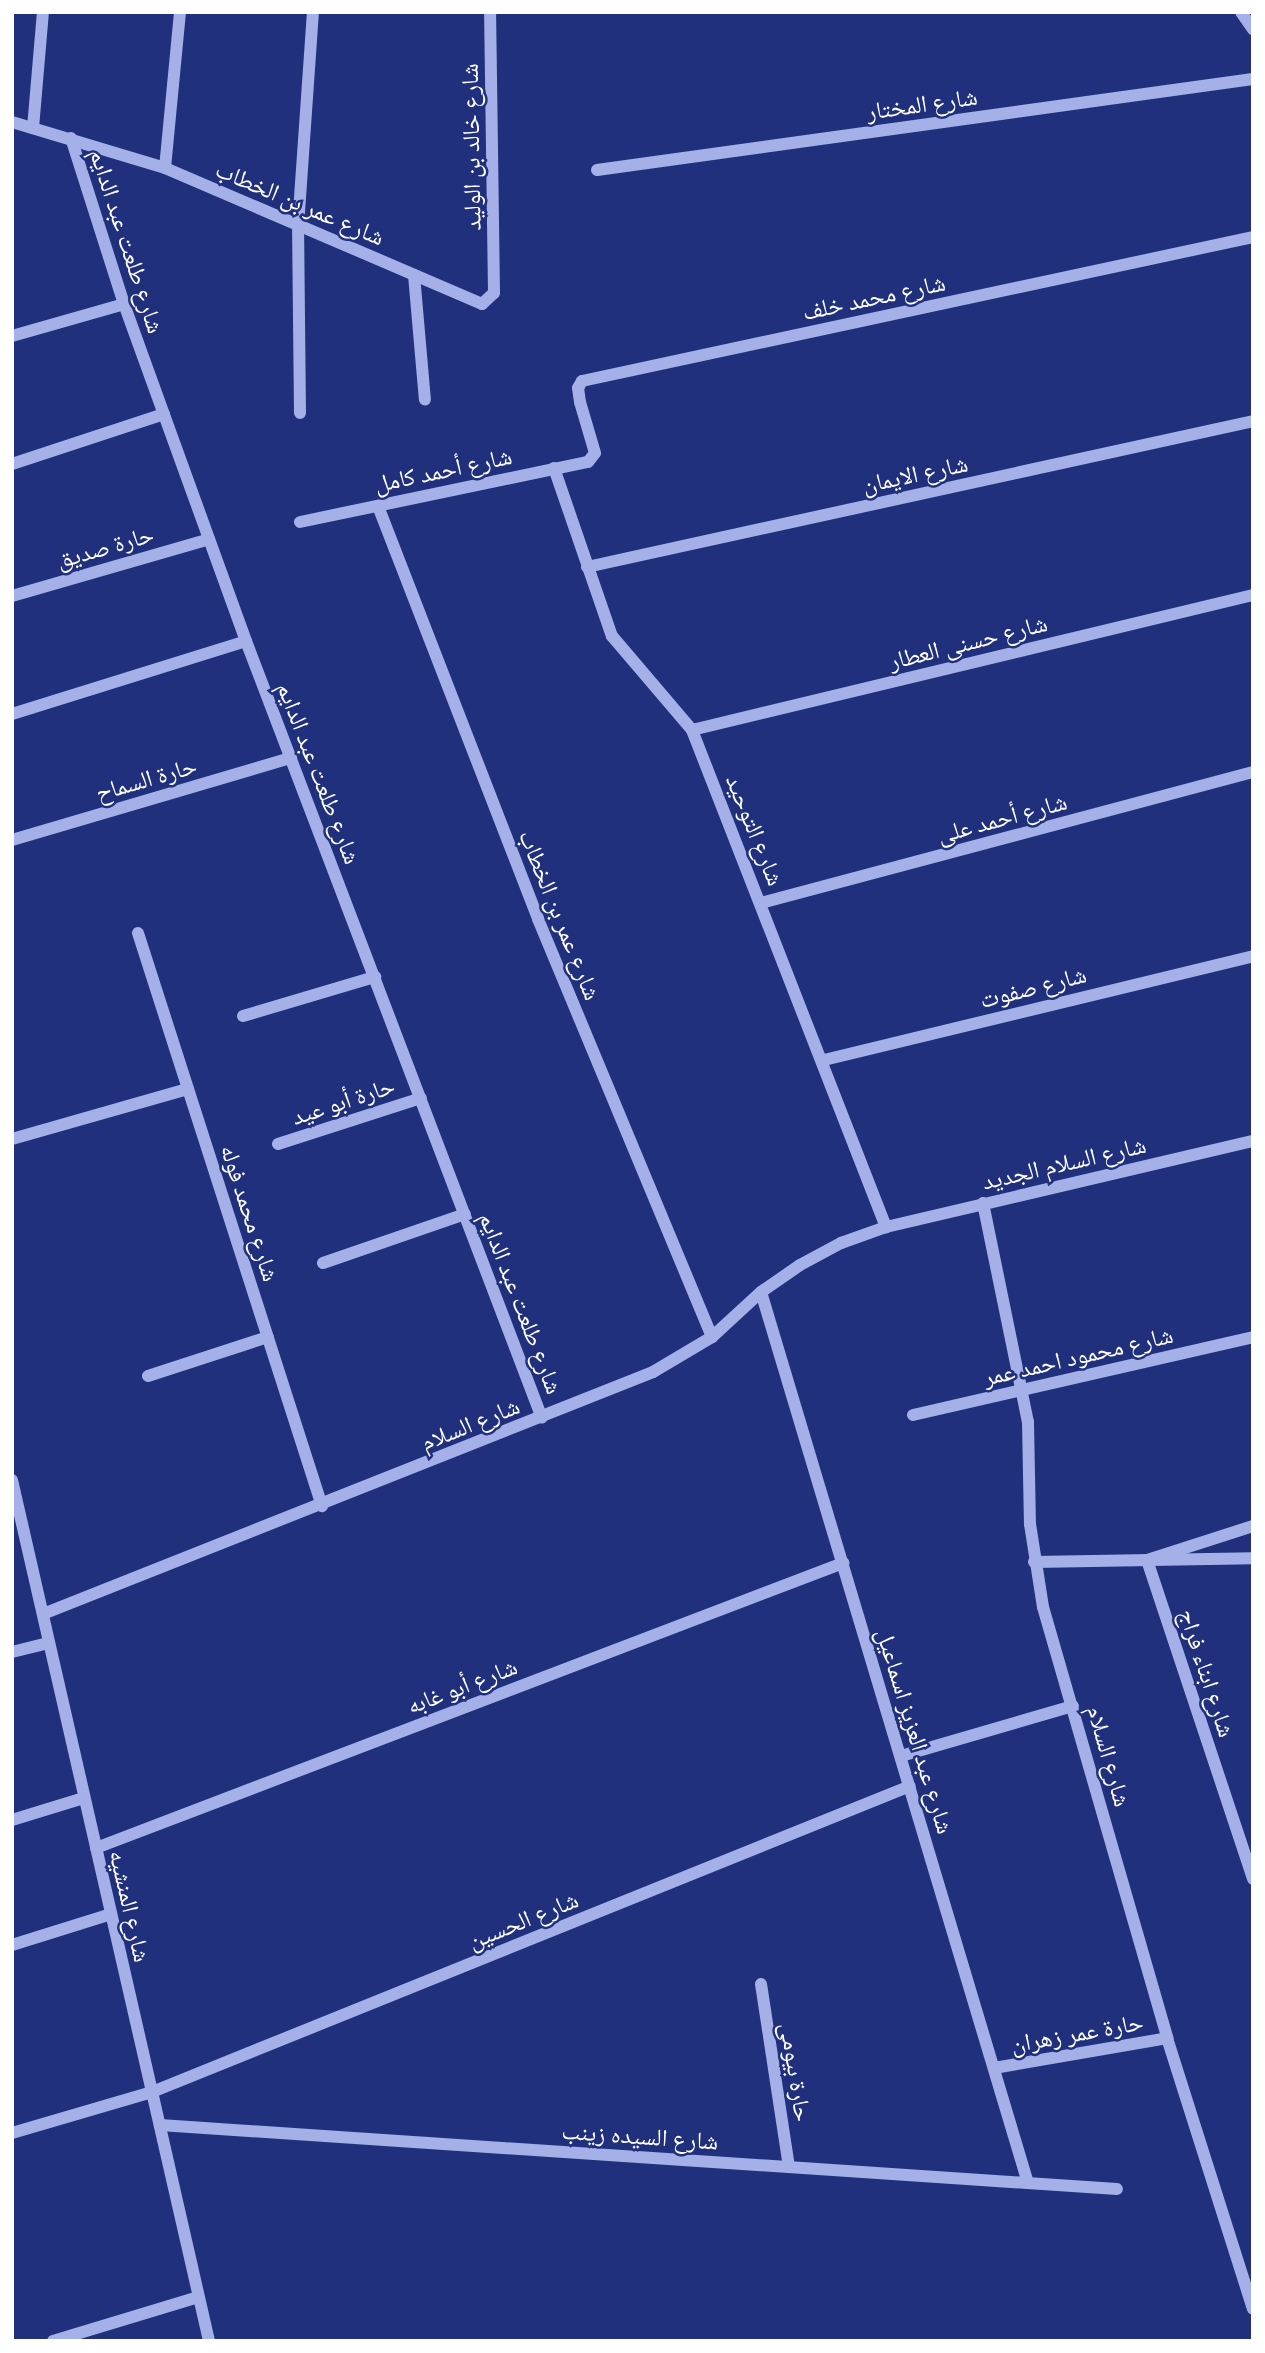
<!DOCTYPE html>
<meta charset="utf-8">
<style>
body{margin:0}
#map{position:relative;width:1265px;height:2353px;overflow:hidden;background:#20307d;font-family:Cabin,"Noto Naskh Arabic",sans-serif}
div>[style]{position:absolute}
.minor>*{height:12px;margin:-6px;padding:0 6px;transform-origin:6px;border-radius:6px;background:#a4b0e7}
span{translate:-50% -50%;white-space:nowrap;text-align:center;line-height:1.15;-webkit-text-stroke:5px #20307d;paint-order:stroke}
.street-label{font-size:24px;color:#fff}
.frame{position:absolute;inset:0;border:14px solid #fff;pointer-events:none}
</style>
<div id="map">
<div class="minor">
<i style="left:1241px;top:12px;width:21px;rotate:55deg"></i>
<i style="left:12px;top:122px;width:160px;rotate:16.7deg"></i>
<i style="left:165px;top:168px;width:345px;rotate:23.2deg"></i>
<i style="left:482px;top:304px;width:16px;rotate:-43deg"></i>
<i style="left:494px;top:293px;width:281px;rotate:-90.8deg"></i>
<i style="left:33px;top:128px;width:116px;rotate:-85.1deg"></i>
<i style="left:71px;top:138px;width:174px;rotate:72.3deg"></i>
<i style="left:124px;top:304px;width:358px;rotate:70.1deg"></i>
<i style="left:246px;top:641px;width:831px;rotate:69.15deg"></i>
<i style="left:165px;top:168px;width:157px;rotate:-84.5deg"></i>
<i style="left:597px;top:170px;width:662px;rotate:-7.9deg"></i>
<i style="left:414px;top:275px;width:125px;rotate:85deg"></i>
<i style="left:12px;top:336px;width:116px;rotate:-15.9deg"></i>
<i style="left:300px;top:413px;width:187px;rotate:-90.6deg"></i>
<i style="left:298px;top:226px;width:215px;rotate:-86deg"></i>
<i style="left:12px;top:464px;width:160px;rotate:-18.2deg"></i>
<i style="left:554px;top:468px;width:178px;rotate:71deg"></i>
<i style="left:612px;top:636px;width:123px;rotate:49.6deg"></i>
<i style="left:692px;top:730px;width:534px;rotate:68.68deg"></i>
<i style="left:378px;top:506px;width:443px;rotate:68.8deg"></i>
<i style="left:538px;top:919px;width:453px;rotate:67.4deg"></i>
<i style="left:300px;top:522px;width:294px;rotate:-11.8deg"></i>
<i style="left:588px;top:462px;width:11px;rotate:-52deg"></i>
<i style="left:595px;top:453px;width:53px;rotate:-106.4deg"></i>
<i style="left:580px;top:402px;width:14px;rotate:-98deg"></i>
<i style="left:578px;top:388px;width:8px;rotate:-60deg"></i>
<i style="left:582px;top:381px;width:686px;rotate:-12.11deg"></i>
<i style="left:587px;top:567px;width:682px;rotate:-12.36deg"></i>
<i style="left:12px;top:596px;width:205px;rotate:-16.1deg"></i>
<i style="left:12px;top:714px;width:245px;rotate:-17.3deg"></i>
<i style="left:692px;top:730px;width:577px;rotate:-13.53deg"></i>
<i style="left:12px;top:840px;width:291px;rotate:-16.4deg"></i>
<i style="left:761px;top:903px;width:509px;rotate:-14.91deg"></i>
<i style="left:138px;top:933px;width:602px;rotate:72.2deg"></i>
<i style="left:243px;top:1016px;width:138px;rotate:-16.5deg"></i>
<i style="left:824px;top:1060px;width:441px;rotate:-13.6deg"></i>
<i style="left:12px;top:1139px;width:183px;rotate:-15.9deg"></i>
<i style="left:278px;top:1144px;width:150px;rotate:-17.8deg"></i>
<i style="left:983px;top:1203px;width:224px;rotate:78.4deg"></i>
<i style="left:1028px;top:1422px;width:102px;rotate:88.9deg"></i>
<i style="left:1030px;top:1524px;width:84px;rotate:81.1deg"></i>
<i style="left:1043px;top:1607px;width:448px;rotate:73.9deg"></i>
<i style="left:1167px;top:2038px;width:284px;rotate:72.4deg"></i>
<i style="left:323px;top:1263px;width:150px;rotate:-19deg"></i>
<i style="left:761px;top:1292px;width:930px;rotate:73.32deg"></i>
<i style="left:148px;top:1376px;width:126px;rotate:-18deg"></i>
<i style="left:913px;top:1415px;width:349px;rotate:-12.9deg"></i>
<i style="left:12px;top:1480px;width:883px;rotate:77.11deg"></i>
<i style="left:1253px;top:1526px;width:111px;rotate:162.2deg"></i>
<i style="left:1147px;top:1560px;width:336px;rotate:71.6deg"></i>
<i style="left:1034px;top:1562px;width:219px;rotate:-1deg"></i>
<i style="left:43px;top:1614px;width:656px;rotate:-21.64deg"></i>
<i style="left:653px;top:1372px;width:69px;rotate:-30.7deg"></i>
<i style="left:712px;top:1337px;width:67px;rotate:-42.6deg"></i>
<i style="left:761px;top:1292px;width:47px;rotate:-34.7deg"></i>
<i style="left:800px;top:1265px;width:47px;rotate:-28.2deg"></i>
<i style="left:841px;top:1243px;width:48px;rotate:-19.6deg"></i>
<i style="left:886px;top:1227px;width:377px;rotate:-13.2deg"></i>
<i style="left:12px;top:1652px;width:38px;rotate:-14deg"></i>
<i style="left:901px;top:1756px;width:179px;rotate:-16.2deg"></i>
<i style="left:12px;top:1820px;width:75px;rotate:-17deg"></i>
<i style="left:96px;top:1848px;width:800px;rotate:-20.88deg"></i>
<i style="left:12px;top:1945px;width:104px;rotate:-17.4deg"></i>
<i style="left:761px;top:1984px;width:185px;rotate:81.3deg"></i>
<i style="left:994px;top:2068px;width:176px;rotate:-9.8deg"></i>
<i style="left:160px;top:2125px;width:959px;rotate:3.83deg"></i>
<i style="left:12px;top:2133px;width:146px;rotate:-16.3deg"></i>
<i style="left:152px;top:2092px;width:817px;rotate:-21.98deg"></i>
<i style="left:53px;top:2341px;width:152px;rotate:-16.8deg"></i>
</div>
<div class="street-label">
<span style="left:922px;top:104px;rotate:-8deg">شارع المختار</span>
<span style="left:471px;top:147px;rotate:-91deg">شارع خالد بن الوليد</span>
<span style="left:300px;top:203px;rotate:23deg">شارع عمر بن الخطاب</span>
<span style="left:127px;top:241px;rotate:72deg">شارع طلعت عبد الدايم</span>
<span style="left:874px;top:297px;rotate:-12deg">شارع محمد خلف</span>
<span style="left:443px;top:470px;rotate:-12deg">شارع أحمد كامل</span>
<span style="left:915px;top:474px;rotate:-12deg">شارع الايمان</span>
<span style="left:105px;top:547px;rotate:-16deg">حارة صديق</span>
<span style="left:968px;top:642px;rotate:-14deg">شارع حسنى العطار</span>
<span style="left:319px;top:773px;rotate:69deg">شارع طلعت عبد الدايم</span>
<span style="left:146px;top:779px;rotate:-16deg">حارة السماح</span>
<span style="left:1002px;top:818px;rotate:-15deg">شارع أحمد على</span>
<span style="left:755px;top:830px;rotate:68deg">شارع التوحيد</span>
<span style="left:560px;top:915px;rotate:68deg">شارع عمر بن الخطاب</span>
<span style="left:1033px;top:987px;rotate:-14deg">شارع صفوت</span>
<span style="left:343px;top:1101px;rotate:-18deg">حارة أبو عيد</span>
<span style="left:1064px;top:1163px;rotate:-13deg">شارع السلام الجديد</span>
<span style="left:250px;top:1213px;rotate:72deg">شارع محمد فوله</span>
<span style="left:521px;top:1303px;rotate:69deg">شارع طلعت عبد الدايم</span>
<span style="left:1078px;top:1356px;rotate:-13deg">شارع محمود احمد عمر</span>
<span style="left:470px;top:1424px;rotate:-22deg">شارع السلام</span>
<span style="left:1207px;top:1673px;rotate:72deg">شارع ابناء فراج</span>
<span style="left:462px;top:1686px;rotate:-21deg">شارع أبو غابه</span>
<span style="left:915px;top:1731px;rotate:73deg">شارع عبد العزيز اسماعيل</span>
<span style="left:1109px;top:1756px;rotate:74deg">شارع السلام</span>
<span style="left:130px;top:1906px;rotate:77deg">شارع المنشيه</span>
<span style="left:523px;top:1920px;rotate:-22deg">شارع الحسين</span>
<span style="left:1077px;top:2033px;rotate:-10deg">حارة عمر زهران</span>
<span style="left:796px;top:2072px;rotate:81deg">حارة بيومى</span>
<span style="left:640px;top:2136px;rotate:4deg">شارع السيده زينب</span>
</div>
<div class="frame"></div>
</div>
